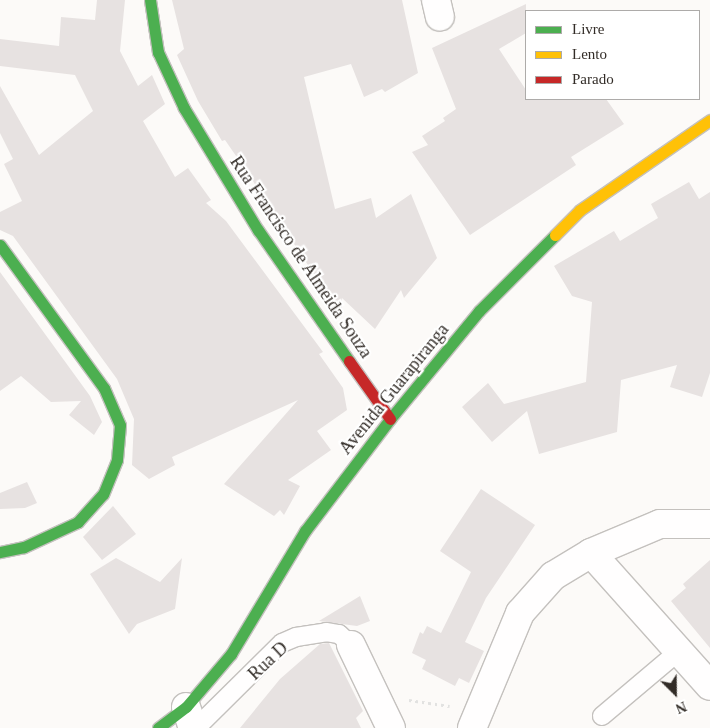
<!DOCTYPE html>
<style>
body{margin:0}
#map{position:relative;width:710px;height:728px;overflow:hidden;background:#fcfaf8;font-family:Georgia,serif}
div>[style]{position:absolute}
.building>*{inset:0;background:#e7e2e1}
.path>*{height:3px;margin-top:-1.5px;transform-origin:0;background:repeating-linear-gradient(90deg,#e2e2e1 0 2.5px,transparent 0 6.5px)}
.roads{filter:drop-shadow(1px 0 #c4c1be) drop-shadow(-1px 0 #c4c1be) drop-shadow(0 1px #c4c1be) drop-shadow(0 -1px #c4c1be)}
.lane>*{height:18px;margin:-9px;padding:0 9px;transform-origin:9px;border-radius:9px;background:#fffefe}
.street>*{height:28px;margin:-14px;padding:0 14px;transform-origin:14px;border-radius:14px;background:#fffefe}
.fast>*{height:11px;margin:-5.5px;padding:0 5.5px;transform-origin:5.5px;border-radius:5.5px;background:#4caf50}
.slow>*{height:11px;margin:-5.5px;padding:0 5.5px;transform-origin:5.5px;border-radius:5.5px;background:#ffc107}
.jam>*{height:11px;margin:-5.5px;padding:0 5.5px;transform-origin:5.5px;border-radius:5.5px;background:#c62828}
span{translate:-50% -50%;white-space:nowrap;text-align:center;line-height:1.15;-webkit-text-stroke:4.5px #fff;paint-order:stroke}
.street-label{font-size:18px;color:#322c27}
.legend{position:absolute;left:525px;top:10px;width:175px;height:90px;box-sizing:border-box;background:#fff;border:1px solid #adaba9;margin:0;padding:6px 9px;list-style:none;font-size:15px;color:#322c27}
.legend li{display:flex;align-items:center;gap:10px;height:25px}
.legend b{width:25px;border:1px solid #adaba9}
.north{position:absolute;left:650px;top:668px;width:50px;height:50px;-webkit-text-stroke:4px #fff;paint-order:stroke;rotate:157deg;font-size:14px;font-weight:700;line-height:20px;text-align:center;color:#322c27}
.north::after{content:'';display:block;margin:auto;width:18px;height:22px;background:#322c27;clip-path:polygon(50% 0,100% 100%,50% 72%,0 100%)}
</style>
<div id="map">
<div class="building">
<i style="clip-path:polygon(97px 0,125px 0,120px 51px,138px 86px,152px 75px,165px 104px,143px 121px,175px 177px,188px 168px,211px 200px,206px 203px,226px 221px,323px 352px,319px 354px,343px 388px,347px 410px,317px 431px,331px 450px,288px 480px,300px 486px,284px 515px,280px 510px,274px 516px,224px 484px,298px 400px,172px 457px,175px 465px,149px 479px,132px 465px,134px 419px,117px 379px,13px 236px,0 230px,0 212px,22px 201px,4px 164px,13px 159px,0 133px,0 86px,39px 155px,93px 111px,75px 75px,0 66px,0 39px,59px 46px,61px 17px,95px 20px)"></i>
<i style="clip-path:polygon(172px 0,402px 0,418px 73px,385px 92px,382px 89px,364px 97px,351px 64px,304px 77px,335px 209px,371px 198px,376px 218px,411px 194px,437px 258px,404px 298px,401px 290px,375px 329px,342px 298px,342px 317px,243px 166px,225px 140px,222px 141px,198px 101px,177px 55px,184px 49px)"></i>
<i style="clip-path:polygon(526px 4px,526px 33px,499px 49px,526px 90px,526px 99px,606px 99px,624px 124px,571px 157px,576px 165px,470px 235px,412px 152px,428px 145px,422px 136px,445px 121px,443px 118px,456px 109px,432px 48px)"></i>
<i style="clip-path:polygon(689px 182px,699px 199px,710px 192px,710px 373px,702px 397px,670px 387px,677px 365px,621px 380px,617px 432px,539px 454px,527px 411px,492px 442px,462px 407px,488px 383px,504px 404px,586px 382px,592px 302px,572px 296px,554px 266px,614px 231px,620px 241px,658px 218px,651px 204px)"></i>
<i style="clip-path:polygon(0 272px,90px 396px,102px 422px,94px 435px,69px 415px,81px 401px,51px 402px,21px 376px,0 391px)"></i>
<i style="clip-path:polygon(27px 482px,37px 503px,25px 508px,0 509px,0 493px)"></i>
<i style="clip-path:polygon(481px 489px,535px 525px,486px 598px,465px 642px,484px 651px,469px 683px,459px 678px,455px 686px,422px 669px,426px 660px,412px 653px,420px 632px,423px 634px,427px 626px,441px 633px,471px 572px,440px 551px)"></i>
<i style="clip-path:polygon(113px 506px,136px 534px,102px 560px,83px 537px)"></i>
<i style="clip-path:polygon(116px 558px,160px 582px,182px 558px,175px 609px,137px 624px,129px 634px,90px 574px)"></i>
<i style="clip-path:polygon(710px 560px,710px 648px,671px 601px,686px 588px,683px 584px)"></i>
<i style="clip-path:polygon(360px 596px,370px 621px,357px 626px,319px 621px)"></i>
<i style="clip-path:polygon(329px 643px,363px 711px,356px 718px,361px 728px,240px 728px,280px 679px,320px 644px)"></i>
</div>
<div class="path">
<i style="left:409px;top:700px;width:41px;rotate:8.3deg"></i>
</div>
<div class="roads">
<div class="lane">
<i style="left:602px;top:716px;width:101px;rotate:-40.2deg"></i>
<i style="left:196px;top:728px;width:121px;rotate:-44.7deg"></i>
<i style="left:282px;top:643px;width:15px;rotate:-23deg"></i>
<i style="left:296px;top:637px;width:30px;rotate:-9deg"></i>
<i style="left:326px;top:632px;width:13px;rotate:9deg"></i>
<i style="left:339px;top:634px;width:16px;rotate:43deg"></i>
</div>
<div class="street">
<i style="left:436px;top:0;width:17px;rotate:77deg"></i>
<i style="left:591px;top:553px;width:178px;rotate:48.2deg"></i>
<i style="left:351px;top:645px;width:92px;rotate:64.3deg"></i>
<i style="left:186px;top:707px;width:22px;rotate:72deg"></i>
<i style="left:472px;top:728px;width:125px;rotate:-67.3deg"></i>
<i style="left:520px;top:613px;width:50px;rotate:-48.3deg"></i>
<i style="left:553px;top:576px;width:44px;rotate:-31.2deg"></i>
<i style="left:591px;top:553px;width:75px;rotate:-22.8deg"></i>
<i style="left:660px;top:524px;width:50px"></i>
</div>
<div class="fast">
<i style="left:150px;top:0;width:53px;rotate:81.3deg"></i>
<i style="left:158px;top:52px;width:62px;rotate:65.1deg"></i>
<i style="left:184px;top:108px;width:143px;rotate:58.8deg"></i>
<i style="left:258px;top:230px;width:160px;rotate:55.2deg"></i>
<i style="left:0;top:245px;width:177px;rotate:54deg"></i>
<i style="left:104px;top:388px;width:40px;rotate:66.6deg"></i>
<i style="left:120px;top:425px;width:35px;rotate:95deg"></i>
<i style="left:117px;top:460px;width:37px;rotate:112deg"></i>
<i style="left:103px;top:494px;width:38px;rotate:132deg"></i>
<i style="left:78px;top:522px;width:60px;rotate:155.2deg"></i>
<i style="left:24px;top:547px;width:25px;rotate:168deg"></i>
<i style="left:158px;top:728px;width:35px;rotate:-37deg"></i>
<i style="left:186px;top:707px;width:70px;rotate:-49.7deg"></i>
<i style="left:231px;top:654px;width:144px;rotate:-59deg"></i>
<i style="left:305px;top:531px;width:141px;rotate:-52.8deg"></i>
<i style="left:390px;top:419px;width:140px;rotate:-50.5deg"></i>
<i style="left:479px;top:311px;width:107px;rotate:-45deg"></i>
</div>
<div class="slow">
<i style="left:555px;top:235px;width:35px;rotate:-45deg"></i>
<i style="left:580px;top:210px;width:158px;rotate:-34.7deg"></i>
</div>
<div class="jam">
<i style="left:349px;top:361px;width:71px;rotate:54.7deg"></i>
</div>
</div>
<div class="street-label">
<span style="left:301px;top:257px;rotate:56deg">Rua Francisco de Almeida Souza</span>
<span style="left:394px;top:389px;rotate:-51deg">Avenida Guarapiranga</span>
<span style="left:268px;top:661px;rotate:-43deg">Rua D</span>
</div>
<ul class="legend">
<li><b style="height:6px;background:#4caf50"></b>Livre</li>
<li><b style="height:6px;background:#ffc107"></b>Lento</li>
<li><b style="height:6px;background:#c62828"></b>Parado</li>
</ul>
<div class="north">N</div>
</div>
